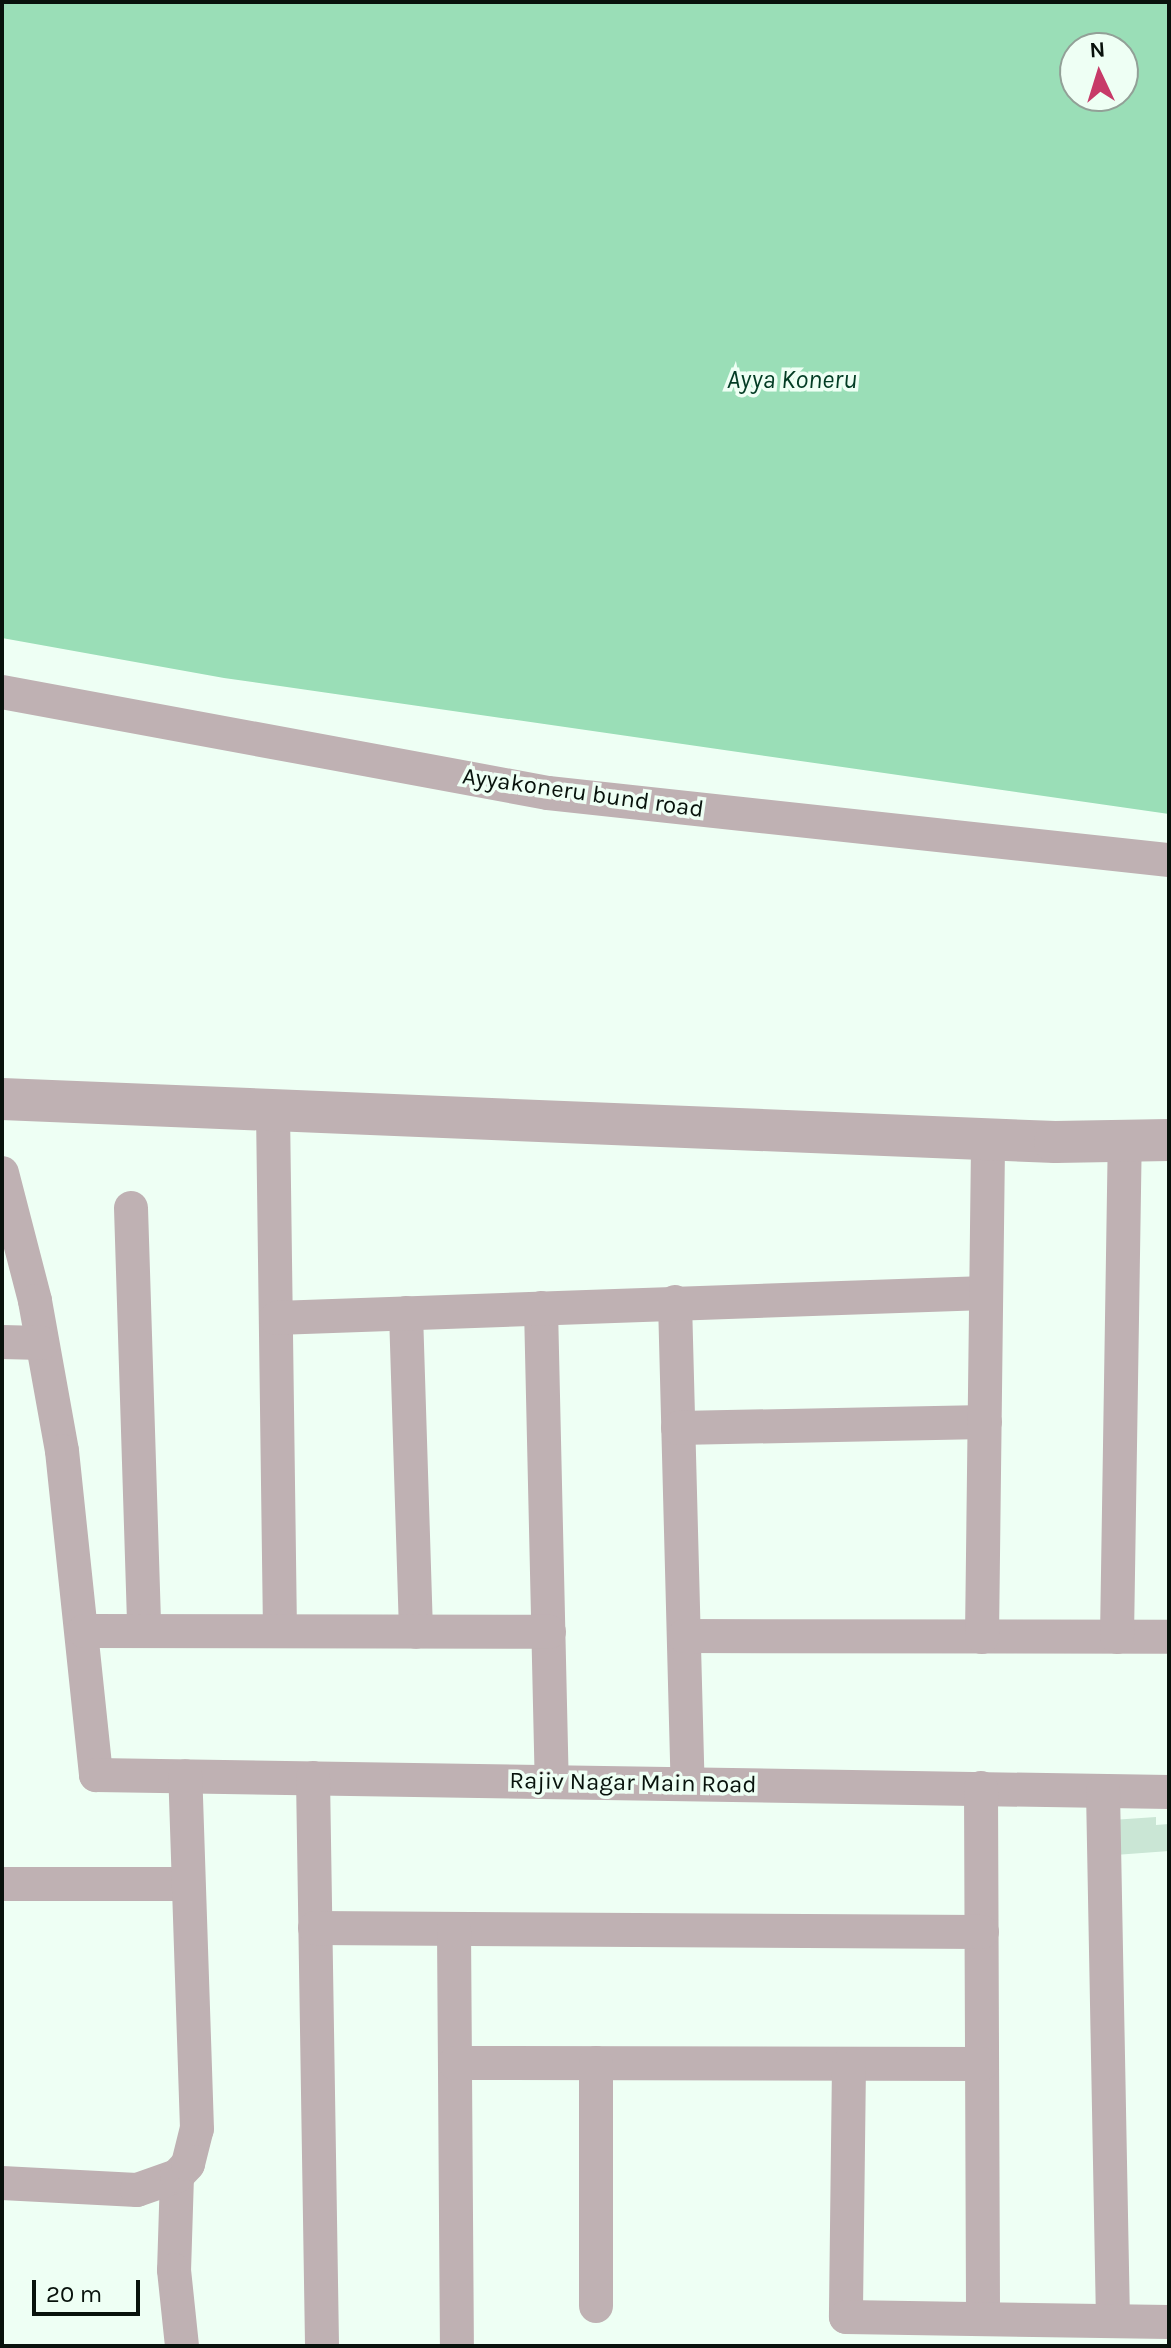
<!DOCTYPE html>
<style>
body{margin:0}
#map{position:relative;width:1171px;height:2348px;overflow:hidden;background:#eefff4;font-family:Karla,sans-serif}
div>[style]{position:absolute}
.water>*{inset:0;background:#9adeb7}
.building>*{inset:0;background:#cae6d5}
.minor>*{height:34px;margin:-17px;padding:0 17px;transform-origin:17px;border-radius:17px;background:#bfb1b3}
.tertiary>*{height:42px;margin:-21px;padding:0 21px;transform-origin:21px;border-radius:21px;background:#bfb1b3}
span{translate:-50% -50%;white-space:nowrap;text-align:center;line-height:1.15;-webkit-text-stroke:7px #eefff4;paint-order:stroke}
.street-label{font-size:24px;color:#08120c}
.water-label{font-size:26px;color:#033c24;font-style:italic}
.frame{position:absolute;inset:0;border:4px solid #08120c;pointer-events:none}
.north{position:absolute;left:1059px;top:32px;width:80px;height:80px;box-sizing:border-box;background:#eefff4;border:2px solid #92a097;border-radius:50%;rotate:356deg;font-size:22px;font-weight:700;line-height:32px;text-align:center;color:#08120c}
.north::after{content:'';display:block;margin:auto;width:28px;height:36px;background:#c73a68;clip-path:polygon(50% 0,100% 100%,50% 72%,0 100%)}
.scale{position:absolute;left:32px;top:2280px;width:108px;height:36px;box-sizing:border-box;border:4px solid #08120c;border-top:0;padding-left:10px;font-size:24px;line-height:28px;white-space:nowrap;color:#08120c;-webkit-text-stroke:6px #eefff4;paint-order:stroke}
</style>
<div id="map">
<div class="water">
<i style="clip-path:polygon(evenodd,2px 2px,1169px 2px,1169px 814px,224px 678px,2px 638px,2px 2px,1075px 48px,1123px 48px,1123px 96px,1075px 96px,1075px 48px)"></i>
</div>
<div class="building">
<i style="clip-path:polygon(1156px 1817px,1156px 1825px,1169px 1824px,1169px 1851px,1115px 1855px,1112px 1820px)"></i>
</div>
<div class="minor">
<i style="left:2px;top:692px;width:555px;rotate:10.48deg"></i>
<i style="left:548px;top:793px;width:625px;rotate:6.16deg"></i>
<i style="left:273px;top:1111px;width:520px;rotate:89.23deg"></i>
<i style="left:2px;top:1173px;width:132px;rotate:75.5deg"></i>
<i style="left:35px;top:1301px;width:152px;rotate:79.8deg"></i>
<i style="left:62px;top:1451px;width:326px;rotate:84deg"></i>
<i style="left:96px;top:1775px;width:1073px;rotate:0.91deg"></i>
<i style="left:131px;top:1208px;width:423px;rotate:88.2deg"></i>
<i style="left:675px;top:1302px;width:482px;rotate:88.5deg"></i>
<i style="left:541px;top:1308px;width:474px;rotate:88.7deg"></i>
<i style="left:406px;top:1313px;width:319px;rotate:88.2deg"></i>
<i style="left:276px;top:1318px;width:710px;rotate:-2.02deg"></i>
<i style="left:2px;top:1342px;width:40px;rotate:1.4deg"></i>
<i style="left:678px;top:1428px;width:307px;rotate:-1.1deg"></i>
<i style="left:84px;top:1631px;width:465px;rotate:0.1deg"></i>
<i style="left:684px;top:1636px;width:485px;rotate:0.1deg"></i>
<i style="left:982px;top:1637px;width:498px;rotate:-89.3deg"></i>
<i style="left:1117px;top:1637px;width:497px;rotate:-89.1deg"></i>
<i style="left:313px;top:1778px;width:568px;rotate:89.09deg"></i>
<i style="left:981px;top:1788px;width:531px;rotate:89.78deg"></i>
<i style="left:1103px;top:1791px;width:530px;rotate:88.92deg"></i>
<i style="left:2px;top:1884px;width:186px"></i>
<i style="left:315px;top:1928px;width:667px;rotate:0.34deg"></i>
<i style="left:454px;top:1929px;width:417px;rotate:89.6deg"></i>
<i style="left:455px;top:2063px;width:527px;rotate:0.11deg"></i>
<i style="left:596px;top:2063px;width:243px;rotate:90deg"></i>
<i style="left:849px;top:2064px;width:253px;rotate:90.7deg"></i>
<i style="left:846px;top:2317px;width:323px;rotate:0.9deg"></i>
<i style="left:177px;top:2176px;width:94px;rotate:91.8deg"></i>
<i style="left:174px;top:2270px;width:76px;rotate:84deg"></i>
<i style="left:2px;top:2183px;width:135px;rotate:3deg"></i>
<i style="left:137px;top:2190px;width:42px;rotate:-19.3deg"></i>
<i style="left:177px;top:2176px;width:16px;rotate:-47deg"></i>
<i style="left:188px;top:2164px;width:36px;rotate:-76deg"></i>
<i style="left:197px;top:2129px;width:353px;rotate:-91.9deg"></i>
</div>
<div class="tertiary">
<i style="left:2px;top:1099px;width:1054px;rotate:2.34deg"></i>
<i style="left:1055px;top:1142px;width:114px;rotate:-1deg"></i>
</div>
<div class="street-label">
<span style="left:583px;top:793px;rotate:8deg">Ayyakoneru bund road</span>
<span style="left:633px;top:1783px;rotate:1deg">Rajiv Nagar Main Road</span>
</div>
<div class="water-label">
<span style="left:792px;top:380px">Ayya Koneru</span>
</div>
<div class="frame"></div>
<div class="north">N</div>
<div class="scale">20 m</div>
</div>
